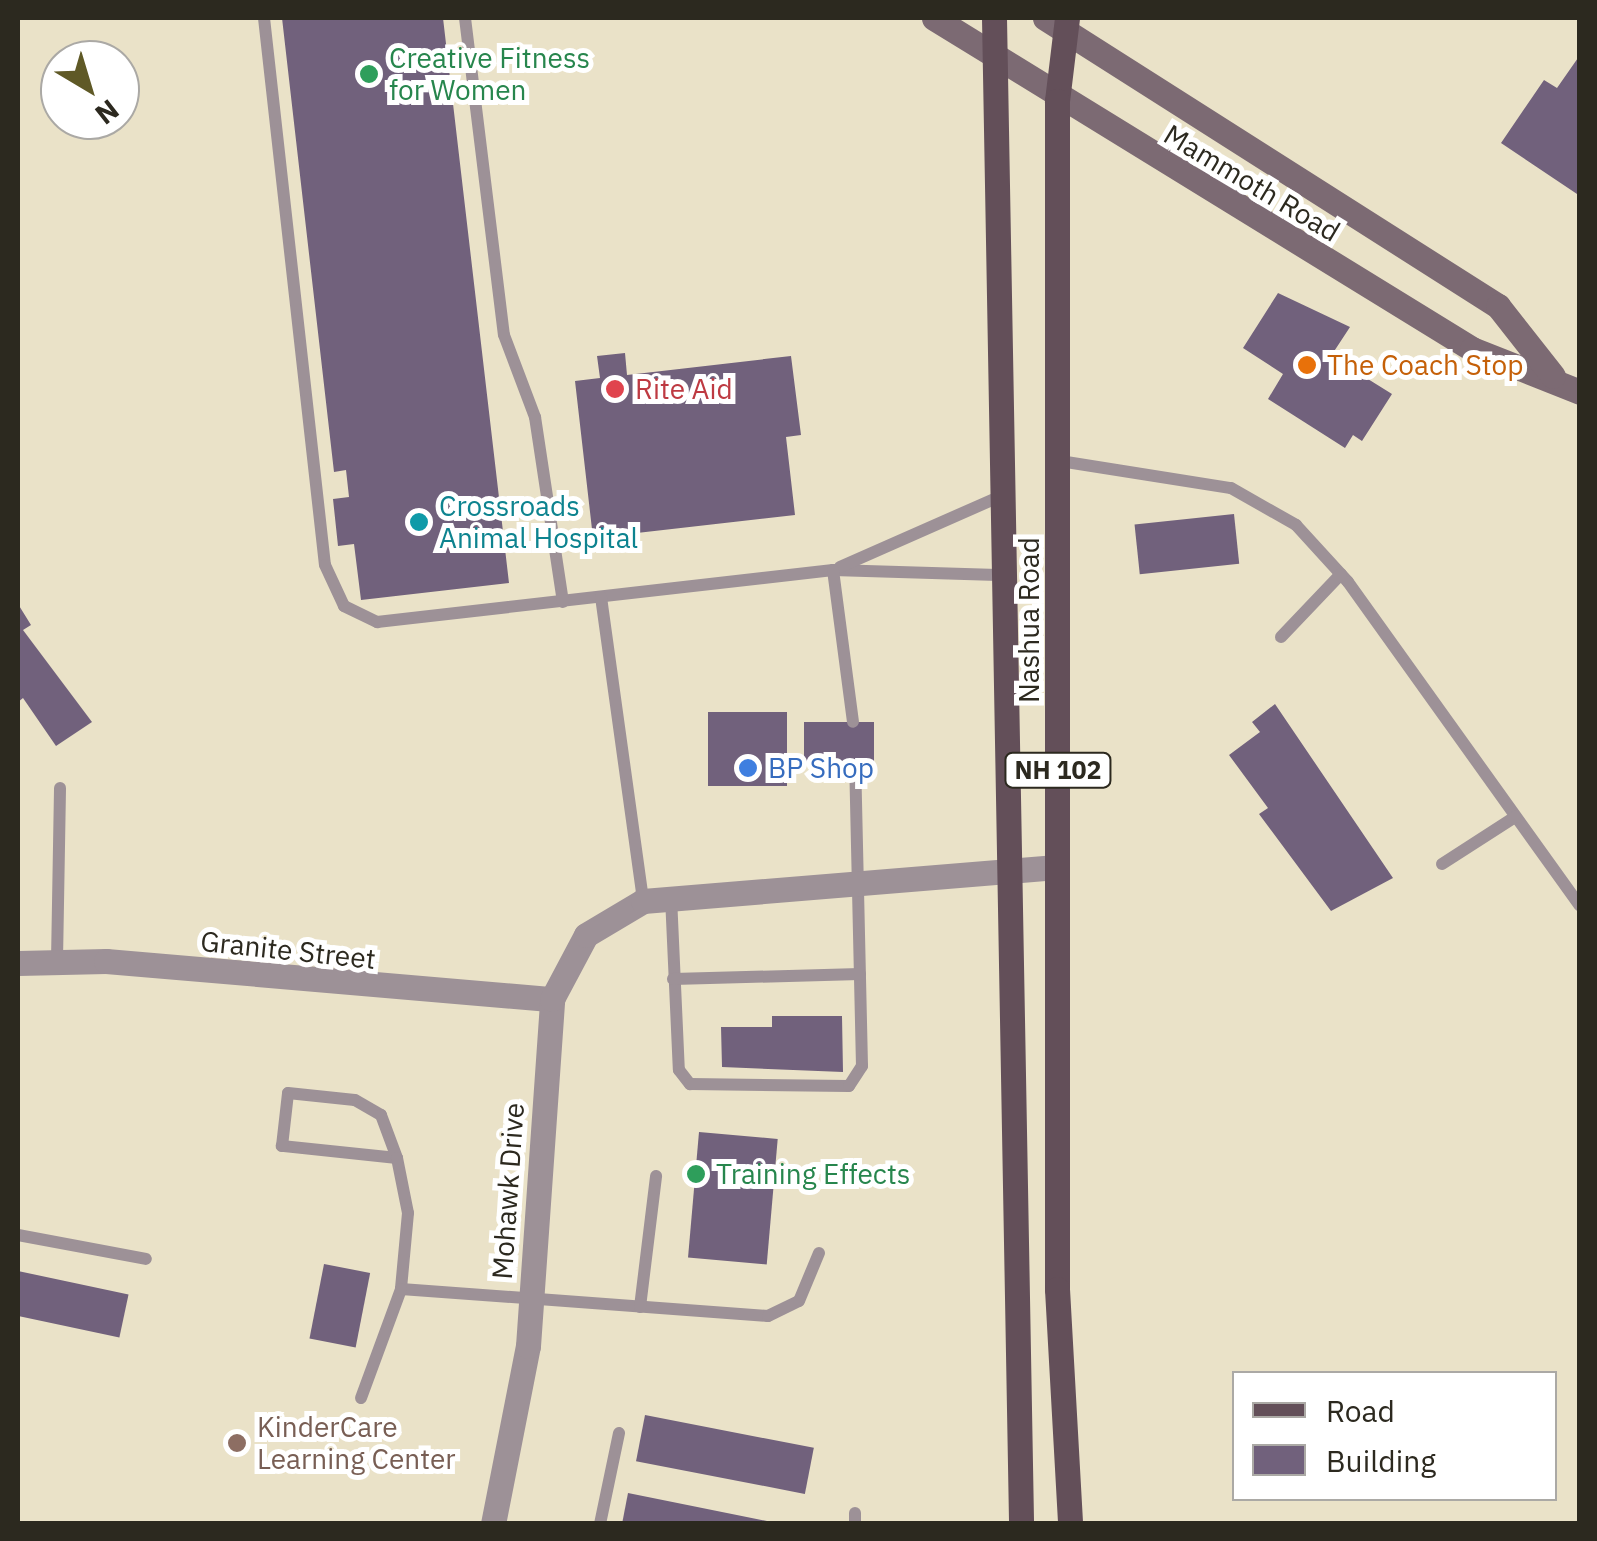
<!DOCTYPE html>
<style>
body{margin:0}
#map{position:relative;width:1597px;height:1541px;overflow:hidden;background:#eae2c8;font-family:"IBM Plex Sans",sans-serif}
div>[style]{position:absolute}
.building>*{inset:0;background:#71617c;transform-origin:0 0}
.lane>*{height:12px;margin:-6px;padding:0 6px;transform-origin:6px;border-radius:6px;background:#9d9197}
.street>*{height:25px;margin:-12.5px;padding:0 12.5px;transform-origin:12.5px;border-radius:12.5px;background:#9d9197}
.secondary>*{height:25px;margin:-12.5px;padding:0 12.5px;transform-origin:12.5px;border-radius:12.5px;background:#7c6a73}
.primary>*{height:25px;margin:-12.5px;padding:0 12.5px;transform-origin:12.5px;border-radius:12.5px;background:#634f59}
.dots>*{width:28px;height:28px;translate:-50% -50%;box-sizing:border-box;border:5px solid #fff;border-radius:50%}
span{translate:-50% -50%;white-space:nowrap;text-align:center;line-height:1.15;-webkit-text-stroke:10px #fff;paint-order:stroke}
.shield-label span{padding:2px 8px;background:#fff;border:2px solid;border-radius:8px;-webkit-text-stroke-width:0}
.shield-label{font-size:25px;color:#2c291f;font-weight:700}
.leisure-label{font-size:28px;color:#27864d}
.left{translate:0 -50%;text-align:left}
.street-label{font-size:28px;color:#2c291f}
.food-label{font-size:28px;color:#c56008}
.health-label{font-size:28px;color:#be3a42}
.culture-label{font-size:28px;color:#0d838f}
.shop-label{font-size:28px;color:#366cbe}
.education-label{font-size:28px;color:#785e54}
.frame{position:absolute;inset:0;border:20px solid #2c291f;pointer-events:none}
.legend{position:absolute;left:1232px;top:1371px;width:325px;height:130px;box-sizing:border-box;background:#fff;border:2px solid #aba9a5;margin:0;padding:12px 18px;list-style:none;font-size:30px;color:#2c291f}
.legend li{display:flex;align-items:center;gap:20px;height:50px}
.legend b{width:50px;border:2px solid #aba9a5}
.north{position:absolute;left:40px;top:40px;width:100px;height:100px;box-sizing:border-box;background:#fff;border:2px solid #aba9a5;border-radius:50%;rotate:142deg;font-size:28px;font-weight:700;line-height:40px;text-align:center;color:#2c291f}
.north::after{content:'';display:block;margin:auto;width:35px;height:45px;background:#5f5926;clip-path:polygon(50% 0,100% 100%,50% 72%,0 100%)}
</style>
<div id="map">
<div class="building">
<i style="clip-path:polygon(282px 18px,443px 18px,509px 583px,361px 600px,354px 544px,338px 546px,333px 499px,349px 497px,346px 470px,334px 472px)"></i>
<i style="clip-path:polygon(1580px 55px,1580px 196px,1501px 143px,1544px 80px,1557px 88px)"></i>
<i style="clip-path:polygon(1278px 293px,1350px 327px,1331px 356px,1392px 394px,1362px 441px,1353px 435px,1345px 448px,1268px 399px,1283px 374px,1243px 348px)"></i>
<i style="clip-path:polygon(625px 353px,627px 375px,791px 356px,801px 435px,786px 437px,795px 515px,593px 538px,575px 381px,600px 378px,597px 356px)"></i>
<i style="left:1234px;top:514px;width:50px;height:100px;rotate:84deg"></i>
<i style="clip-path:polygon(18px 604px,31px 625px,23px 630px,92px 722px,56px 746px,23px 698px,18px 702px)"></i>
<i style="clip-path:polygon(1275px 704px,1393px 878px,1331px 911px,1259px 814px,1268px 808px,1229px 755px,1260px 732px,1252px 722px)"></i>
<i style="left:787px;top:712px;width:74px;height:79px;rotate:90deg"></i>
<i style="left:804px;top:722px;width:70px;height:42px"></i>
<i style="clip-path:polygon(772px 1016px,842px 1016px,843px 1072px,722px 1067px,721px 1027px,772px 1027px)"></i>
<i style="left:699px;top:1132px;width:79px;height:126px;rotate:5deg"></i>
<i style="left:324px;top:1264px;width:47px;height:76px;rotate:11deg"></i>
<i style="left:18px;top:1271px;width:113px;height:44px;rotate:12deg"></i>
<i style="left:645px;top:1415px;width:172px;height:47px;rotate:11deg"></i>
<i style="clip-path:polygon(628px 1493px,772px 1522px,772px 1524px,622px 1524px)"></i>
</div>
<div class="lane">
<i style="left:264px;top:18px;width:550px;rotate:83.64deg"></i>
<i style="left:325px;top:565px;width:45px;rotate:65.1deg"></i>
<i style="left:344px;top:606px;width:37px;rotate:26deg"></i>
<i style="left:377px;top:622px;width:459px;rotate:-6.5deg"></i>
<i style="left:833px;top:570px;width:173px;rotate:1.7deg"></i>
<i style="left:465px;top:18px;width:319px;rotate:83deg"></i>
<i style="left:504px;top:335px;width:88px;rotate:69.3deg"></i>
<i style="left:535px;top:417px;width:187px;rotate:81.4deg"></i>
<i style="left:1060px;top:461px;width:173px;rotate:9deg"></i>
<i style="left:1231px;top:488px;width:75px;rotate:29.6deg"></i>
<i style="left:1296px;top:525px;width:77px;rotate:47.6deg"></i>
<i style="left:1348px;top:582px;width:398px;rotate:54.4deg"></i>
<i style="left:840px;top:567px;width:178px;rotate:-23.8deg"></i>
<i style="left:833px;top:570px;width:153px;rotate:82.5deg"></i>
<i style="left:601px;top:597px;width:307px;rotate:82.1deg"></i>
<i style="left:1281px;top:637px;width:87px;rotate:-46.4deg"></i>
<i style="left:1442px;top:864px;width:87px;rotate:-32.8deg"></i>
<i style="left:671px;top:897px;width:173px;rotate:87.4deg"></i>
<i style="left:679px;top:1070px;width:18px;rotate:52deg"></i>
<i style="left:690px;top:1084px;width:159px;rotate:0.7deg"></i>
<i style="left:849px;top:1086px;width:24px;rotate:-57deg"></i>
<i style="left:862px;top:1066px;width:301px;rotate:-91.3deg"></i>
<i style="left:57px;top:961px;width:173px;rotate:-89deg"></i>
<i style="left:673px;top:979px;width:187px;rotate:-1.5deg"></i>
<i style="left:397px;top:1158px;width:116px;rotate:-174deg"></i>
<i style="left:282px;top:1146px;width:53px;rotate:-83.5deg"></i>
<i style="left:288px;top:1093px;width:67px;rotate:6deg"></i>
<i style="left:355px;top:1100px;width:30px;rotate:30deg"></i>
<i style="left:381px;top:1115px;width:46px;rotate:69.6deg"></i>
<i style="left:397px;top:1158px;width:56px;rotate:78.7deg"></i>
<i style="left:408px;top:1213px;width:76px;rotate:95.3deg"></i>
<i style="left:401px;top:1289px;width:368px;rotate:4.2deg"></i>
<i style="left:768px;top:1316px;width:34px;rotate:-26deg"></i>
<i style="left:799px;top:1301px;width:52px;rotate:-67.4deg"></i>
<i style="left:18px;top:1235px;width:130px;rotate:10.6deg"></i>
<i style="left:640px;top:1307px;width:132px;rotate:-83deg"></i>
<i style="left:361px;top:1398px;width:116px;rotate:-69.8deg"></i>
<i style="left:855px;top:1513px;width:11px;rotate:90deg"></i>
<i style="left:600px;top:1524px;width:93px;rotate:-78.2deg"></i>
</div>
<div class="street">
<i style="left:18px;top:963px;width:88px;rotate:-1.3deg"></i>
<i style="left:106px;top:961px;width:448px;rotate:4.9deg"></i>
<i style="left:493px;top:1524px;width:181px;rotate:-78.9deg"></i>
<i style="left:528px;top:1346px;width:348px;rotate:-86deg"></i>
<i style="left:552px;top:999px;width:72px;rotate:-62deg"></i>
<i style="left:586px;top:935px;width:66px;rotate:-30.8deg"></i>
<i style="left:643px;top:901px;width:415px;rotate:-4.7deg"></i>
</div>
<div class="secondary">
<i style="left:934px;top:18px;width:632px;rotate:31.6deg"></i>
<i style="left:1472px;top:349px;width:116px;rotate:21.7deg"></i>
<i style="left:1045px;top:18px;width:537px;rotate:32.45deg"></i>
<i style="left:1498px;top:306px;width:89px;rotate:51.8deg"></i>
</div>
<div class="primary">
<i style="left:994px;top:18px;width:1506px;rotate:88.97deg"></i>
<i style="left:1067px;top:18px;width:84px;rotate:96.9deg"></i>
<i style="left:1057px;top:101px;width:1188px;rotate:90deg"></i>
<i style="left:1057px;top:1289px;width:235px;rotate:86.8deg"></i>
</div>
<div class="dots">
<i style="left:369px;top:74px;background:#2e9e5b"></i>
<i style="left:1307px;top:365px;background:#e8710a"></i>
<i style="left:615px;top:389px;background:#e0444e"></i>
<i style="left:419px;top:522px;background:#0f9aa8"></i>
<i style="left:748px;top:768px;background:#3f7fe0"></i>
<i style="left:696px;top:1174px;background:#2e9e5b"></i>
<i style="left:237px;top:1443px;background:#8d6e63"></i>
</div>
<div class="shield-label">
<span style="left:1058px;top:770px">NH 102</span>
</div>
<div class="leisure-label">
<span class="left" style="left:389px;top:74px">Creative Fitness<br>for Women</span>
<span class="left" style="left:716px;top:1174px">Training Effects</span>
</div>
<div class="street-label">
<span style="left:1252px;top:183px;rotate:31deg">Mammoth Road</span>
<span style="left:1029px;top:620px;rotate:-90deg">Nashua Road</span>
<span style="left:288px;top:950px;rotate:6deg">Granite Street</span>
<span style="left:508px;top:1191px;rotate:-86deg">Mohawk Drive</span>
</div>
<div class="food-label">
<span class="left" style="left:1327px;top:365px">The Coach Stop</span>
</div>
<div class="health-label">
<span class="left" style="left:635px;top:389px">Rite Aid</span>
</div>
<div class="culture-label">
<span class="left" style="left:439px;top:522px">Crossroads<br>Animal Hospital</span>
</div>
<div class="shop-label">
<span class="left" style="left:768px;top:768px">BP Shop</span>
</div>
<div class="education-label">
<span class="left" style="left:257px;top:1443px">KinderCare<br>Learning Center</span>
</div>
<div class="frame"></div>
<ul class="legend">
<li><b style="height:12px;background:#634f59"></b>Road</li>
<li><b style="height:28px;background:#71617c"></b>Building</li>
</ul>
<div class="north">N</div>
</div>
